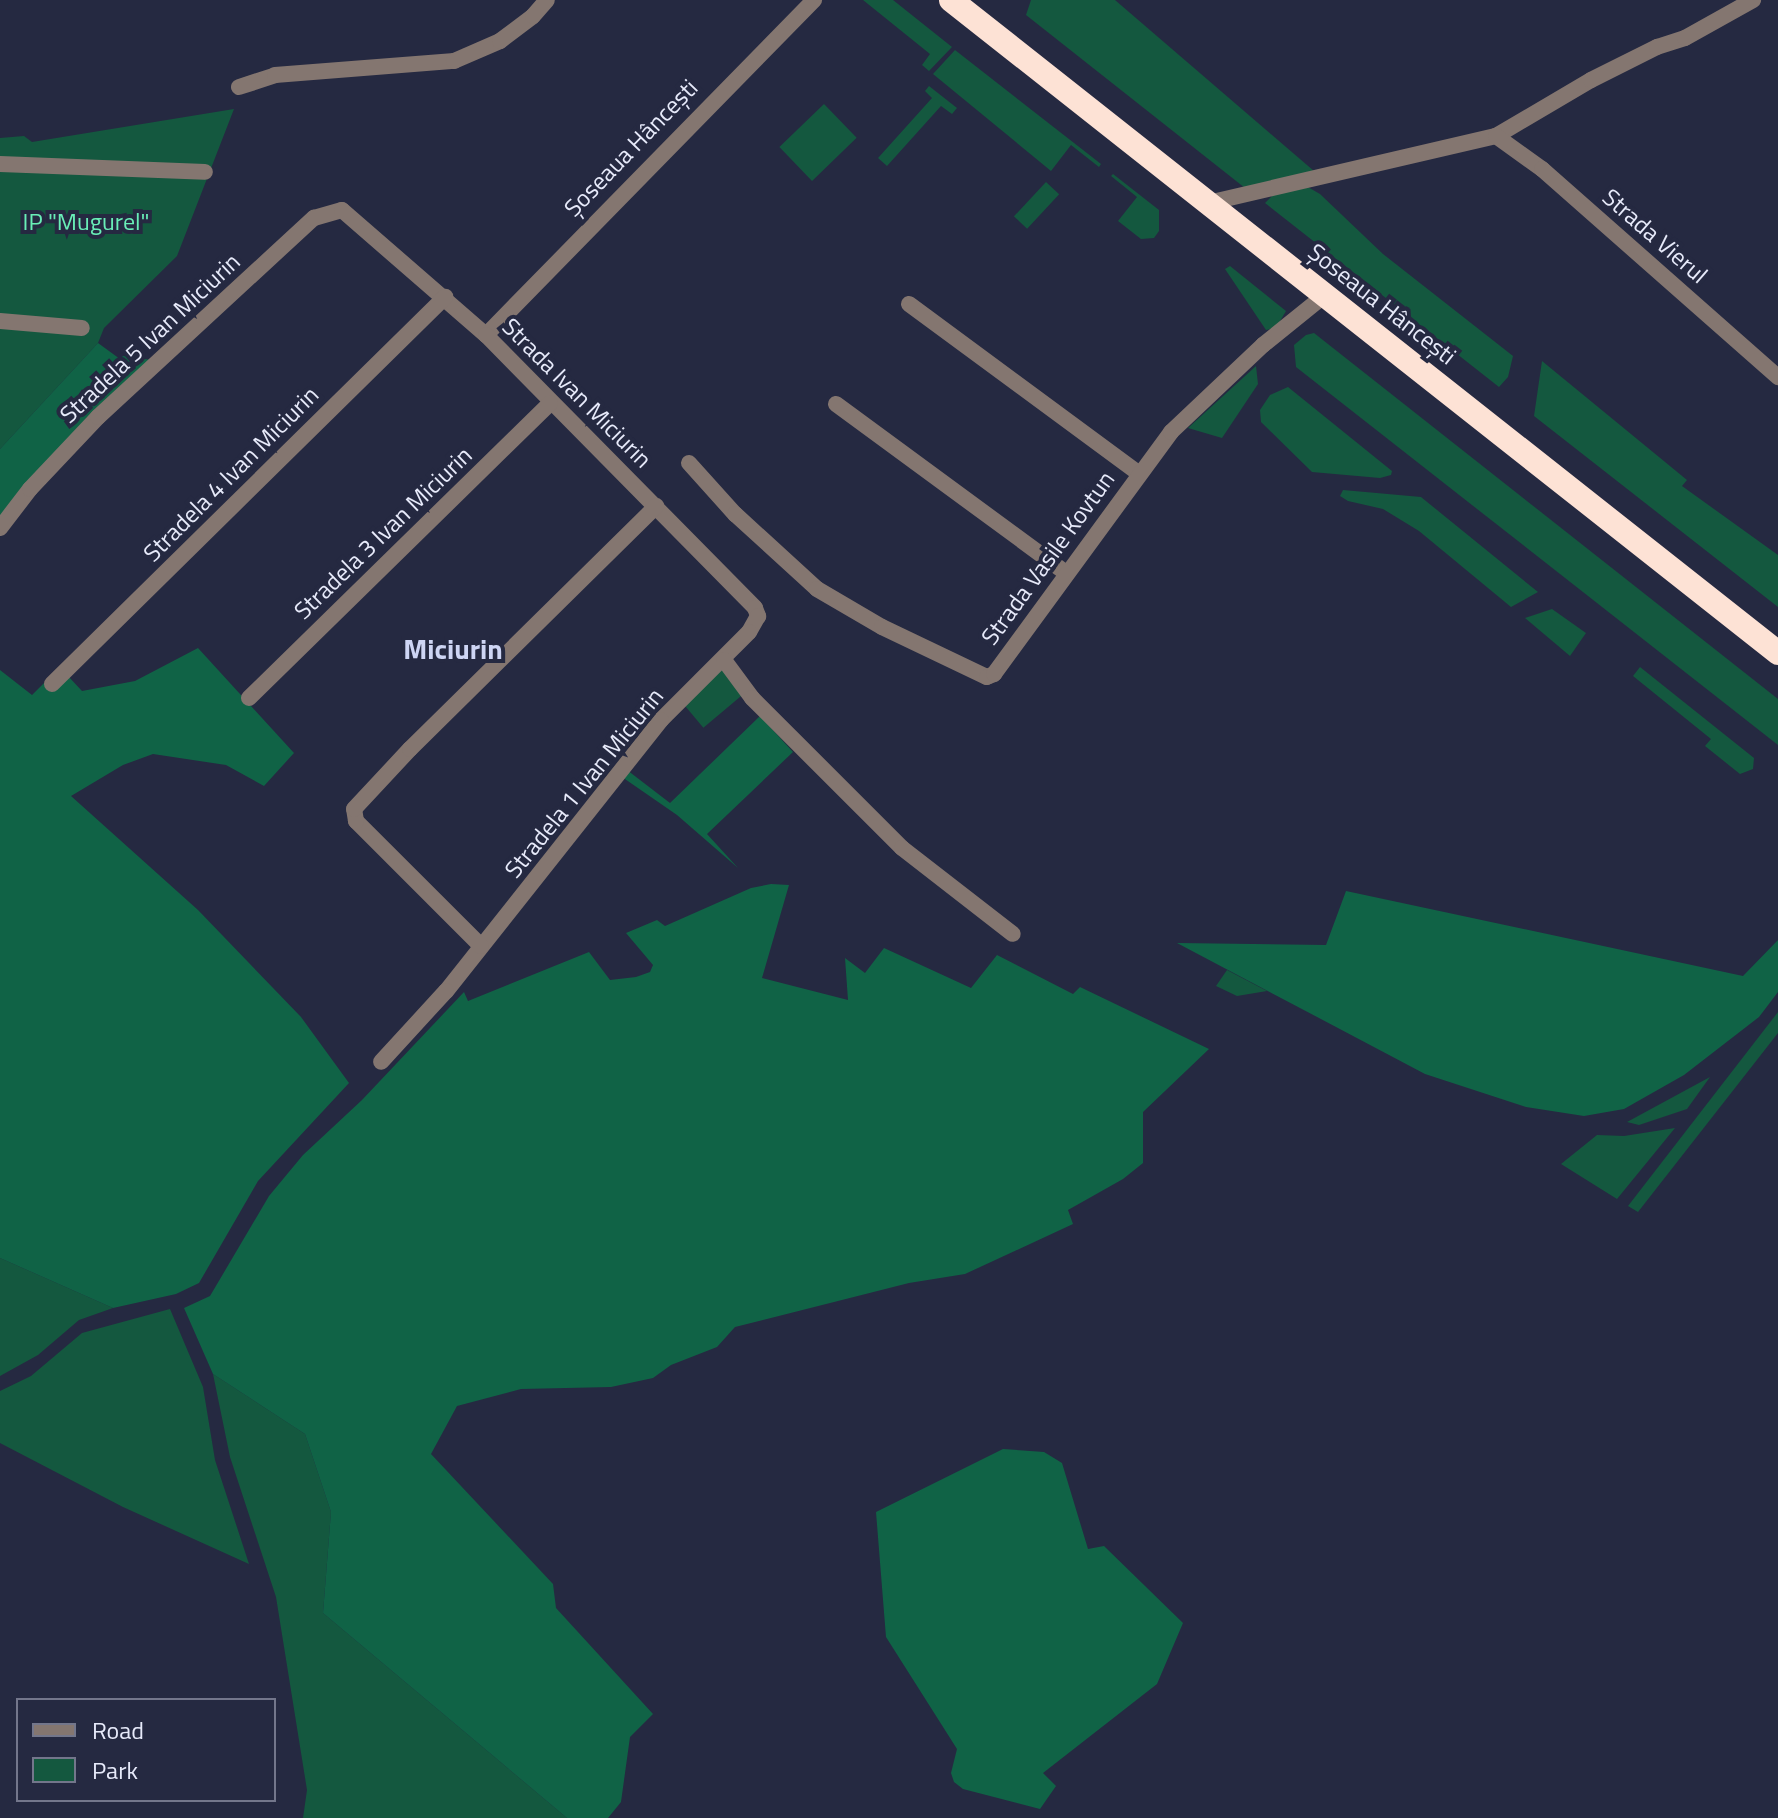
<!DOCTYPE html>
<meta charset="utf-8">
<style>
body{margin:0}
#map{position:relative;width:1778px;height:1818px;overflow:hidden;background:#252941;font-family:"Titillium Web",sans-serif}
div>[style]{position:absolute}
.green>*{inset:0;background:#14583f;transform-origin:0 0}
.forest>*{inset:0;background:#106346}
.street>*{height:16px;margin:-8px;padding:0 8px;transform-origin:8px;border-radius:8px;background:#847670}
.highway>*{height:24px;margin:-12px;padding:0 12px;transform-origin:12px;border-radius:12px;background:#fde2d5}
span{translate:-50% -50%;white-space:nowrap;text-align:center;line-height:1.15;-webkit-text-stroke:8px #252941;paint-order:stroke}
.street-label{font-size:24px;color:#e7eafa}
.park-label{font-size:24px;color:#69eeb7}
.quarter-label{font-size:28px;color:#ced5f4;font-weight:700}
.legend{position:absolute;left:16px;top:1698px;width:260px;height:104px;box-sizing:border-box;background:#252941;border:2px solid #73768b;margin:0;padding:10px 14px;list-style:none;font-size:24px;color:#e7eafa}
.legend li{display:flex;align-items:center;gap:16px;height:40px}
.legend b{width:40px;border:2px solid #73768b}
</style>
<div id="map">
<div class="green">
<i style="clip-path:polygon(863px 0,893px 0,952px 47px,929px 71px,922px 65px,930px 54px)"></i>
<i style="clip-path:polygon(1031px 0,1115px 0,1314px 171px,1245px 188px,1026px 15px)"></i>
<i style="clip-path:polygon(955px 50px,1101px 164px,1099px 167px,1071px 145px,1051px 171px,933px 74px)"></i>
<i style="clip-path:polygon(929px 86px,957px 108px,952px 114px,941px 106px,887px 166px,878px 158px,932px 98px,925px 91px)"></i>
<i style="left:824px;top:104px;width:47px;height:62px;rotate:46deg"></i>
<i style="clip-path:polygon(234px 109px,177px 256px,104px 328px,98px 343px,0 449px,0 138px,24px 136px,32px 142px)"></i>
<i style="clip-path:polygon(1113px 174px,1159px 210px,1159px 231px,1154px 238px,1141px 239px,1118px 221px,1137px 197px,1111px 176px)"></i>
<i style="left:1046px;top:182px;width:18px;height:47px;rotate:43deg"></i>
<i style="clip-path:polygon(1306px 186px,1320px 194px,1383px 254px,1513px 356px,1508px 377px,1499px 387px,1265px 203px,1273px 195px)"></i>
<i style="clip-path:polygon(1230px 266px,1286px 311px,1276px 328px,1266px 330px,1225px 269px)"></i>
<i style="clip-path:polygon(1314px 333px,1778px 699px,1778px 745px,1296px 367px,1294px 345px,1306px 335px)"></i>
<i style="clip-path:polygon(1542px 361px,1687px 480px,1682px 486px,1778px 555px,1778px 607px,1534px 416px)"></i>
<i style="clip-path:polygon(1256px 366px,1258px 384px,1222px 438px,1188px 428px)"></i>
<i style="clip-path:polygon(1288px 387px,1392px 471px,1391px 475px,1380px 478px,1312px 472px,1261px 422px,1260px 410px,1270px 395px)"></i>
<i style="clip-path:polygon(1343px 490px,1421px 497px,1538px 592px,1511px 607px,1419px 531px,1383px 509px,1348px 501px,1340px 496px)"></i>
<i style="clip-path:polygon(1552px 609px,1586px 633px,1570px 656px,1525px 618px)"></i>
<i style="clip-path:polygon(1640px 667px,1754px 758px,1753px 769px,1740px 774px,1705px 746px,1711px 739px,1633px 676px)"></i>
<i style="left:722px;top:669px;width:33px;height:52px;rotate:50deg"></i>
<i style="clip-path:polygon(1227px 970px,1267px 991px,1237px 996px,1216px 986px)"></i>
<i style="clip-path:polygon(1778px 1012px,1778px 1033px,1638px 1212px,1628px 1206px)"></i>
<i style="clip-path:polygon(1710px 1077px,1687px 1109px,1639px 1125px,1627px 1122px)"></i>
<i style="clip-path:polygon(1675px 1128px,1617px 1199px,1561px 1164px,1597px 1135px,1624px 1136px)"></i>
<i style="clip-path:polygon(0 1258px,113px 1308px,79px 1320px,38px 1355px,0 1376px)"></i>
<i style="clip-path:polygon(170px 1309px,203px 1387px,215px 1460px,249px 1564px,123px 1507px,0 1443px,0 1391px,31px 1376px,82px 1333px)"></i>
<i style="clip-path:polygon(213px 1374px,305px 1434px,331px 1512px,323px 1613px,567px 1818px,303px 1818px,307px 1790px,276px 1597px,230px 1457px)"></i>
</div>
<div class="forest">
<i style="clip-path:polygon(98px 343px,120px 359px,123px 356px,152px 360px,0 518px,0 449px)"></i>
<i style="clip-path:polygon(198px 648px,294px 753px,264px 786px,226px 765px,153px 754px,123px 765px,71px 796px,198px 910px,301px 1017px,349px 1083px,258px 1181px,199px 1283px,176px 1294px,113px 1308px,0 1258px,0 670px,32px 695px,47px 680px,68px 676px,82px 691px,135px 681px)"></i>
<i style="clip-path:polygon(760px 716px,793px 752px,707px 834px,738px 868px,677px 815px,622px 777px,627px 770px,670px 803px)"></i>
<i style="clip-path:polygon(771px 884px,789px 885px,762px 978px,848px 1000px,845px 958px,865px 973px,884px 948px,971px 988px,997px 955px,1073px 994px,1080px 987px,1209px 1049px,1143px 1112px,1143px 1163px,1123px 1179px,1068px 1210px,1073px 1224px,965px 1274px,909px 1283px,735px 1327px,717px 1347px,671px 1365px,653px 1378px,611px 1387px,521px 1389px,457px 1406px,431px 1454px,553px 1584px,556px 1608px,653px 1714px,630px 1737px,621px 1802px,608px 1818px,567px 1818px,323px 1613px,331px 1512px,305px 1434px,213px 1374px,184px 1308px,210px 1296px,269px 1196px,303px 1155px,362px 1100px,464px 992px,468px 1001px,589px 952px,610px 980px,636px 977px,650px 972px,653px 965px,626px 933px,657px 920px,665px 926px,751px 888px)"></i>
<i style="clip-path:polygon(1346px 891px,1743px 976px,1778px 940px,1778px 992px,1759px 1017px,1684px 1075px,1624px 1109px,1584px 1116px,1526px 1107px,1425px 1074px,1177px 943px,1326px 945px)"></i>
<i style="clip-path:polygon(1003px 1449px,1044px 1452px,1062px 1463px,1088px 1549px,1104px 1546px,1183px 1623px,1157px 1684px,1043px 1773px,1056px 1786px,1040px 1809px,963px 1789px,954px 1782px,951px 1773px,957px 1749px,886px 1637px,876px 1512px)"></i>
</div>
<div class="street">
<i style="left:239px;top:87px;width:38px;rotate:-18deg"></i>
<i style="left:275px;top:75px;width:180px;rotate:-4.5deg"></i>
<i style="left:454px;top:61px;width:50px;rotate:-23.5deg"></i>
<i style="left:500px;top:41px;width:41px;rotate:-37.1deg"></i>
<i style="left:533px;top:16px;width:21px;rotate:-49deg"></i>
<i style="left:1496px;top:136px;width:110px;rotate:-30.5deg"></i>
<i style="left:1591px;top:80px;width:74px;rotate:-26.6deg"></i>
<i style="left:1657px;top:47px;width:29px;rotate:-18deg"></i>
<i style="left:1685px;top:38px;width:78px;rotate:-29.2deg"></i>
<i style="left:0;top:164px;width:205px;rotate:2.2deg"></i>
<i style="left:1208px;top:203px;width:296px;rotate:-13.1deg"></i>
<i style="left:1496px;top:136px;width:57px;rotate:35.7deg"></i>
<i style="left:1542px;top:169px;width:315px;rotate:41.4deg"></i>
<i style="left:909px;top:304px;width:285px;rotate:36.4deg"></i>
<i style="left:0;top:321px;width:82px;rotate:4.9deg"></i>
<i style="left:486px;top:335px;width:469px;rotate:-45.6deg"></i>
<i style="left:836px;top:404px;width:285px;rotate:36.3deg"></i>
<i style="left:689px;top:463px;width:69px;rotate:48deg"></i>
<i style="left:735px;top:514px;width:111px;rotate:42.4deg"></i>
<i style="left:817px;top:589px;width:75px;rotate:30.3deg"></i>
<i style="left:882px;top:627px;width:116px;rotate:25.5deg"></i>
<i style="left:987px;top:677px;width:8px;rotate:-23deg"></i>
<i style="left:994px;top:674px;width:300px;rotate:-53.8deg"></i>
<i style="left:1171px;top:432px;width:127px;rotate:-43.4deg"></i>
<i style="left:1263px;top:345px;width:80px;rotate:-38.9deg"></i>
<i style="left:0;top:528px;width:49px;rotate:-52.4deg"></i>
<i style="left:30px;top:489px;width:99px;rotate:-46.6deg"></i>
<i style="left:98px;top:417px;width:294px;rotate:-42.7deg"></i>
<i style="left:314px;top:218px;width:29px;rotate:-16deg"></i>
<i style="left:342px;top:210px;width:191px;rotate:41deg"></i>
<i style="left:486px;top:335px;width:383px;rotate:45.4deg"></i>
<i style="left:755px;top:608px;width:9px;rotate:69deg"></i>
<i style="left:758px;top:616px;width:18px;rotate:119deg"></i>
<i style="left:749px;top:632px;width:124px;rotate:135deg"></i>
<i style="left:661px;top:720px;width:346px;rotate:128.4deg"></i>
<i style="left:446px;top:991px;width:96px;rotate:132.5deg"></i>
<i style="left:724px;top:660px;width:47px;rotate:53.6deg"></i>
<i style="left:752px;top:698px;width:212px;rotate:45deg"></i>
<i style="left:902px;top:848px;width:140px;rotate:37.8deg"></i>
<i style="left:52px;top:684px;width:552px;rotate:-44.56deg"></i>
<i style="left:249px;top:698px;width:421px;rotate:-44.4deg"></i>
<i style="left:481px;top:946px;width:177px;rotate:-135deg"></i>
<i style="left:356px;top:821px;width:12px;rotate:-99deg"></i>
<i style="left:354px;top:809px;width:82px;rotate:-47deg"></i>
<i style="left:410px;top:749px;width:346px;rotate:-44.6deg"></i>
</div>
<div class="highway">
<i style="left:951px;top:0;width:1054px;rotate:38.29deg"></i>
</div>
<div class="street-label">
<span style="left:631px;top:148px;rotate:-46deg">Șoseaua Hâncești</span>
<span style="left:1655px;top:236px;rotate:41deg">Strada Vierul</span>
<span style="left:1382px;top:304px;rotate:38deg">Șoseaua Hâncești</span>
<span style="left:150px;top:338px;rotate:-43deg">Stradela 5 Ivan Miciurin</span>
<span style="left:577px;top:393px;rotate:45deg">Strada Ivan Miciurin</span>
<span style="left:231px;top:474px;rotate:-45deg">Stradela 4 Ivan Miciurin</span>
<span style="left:383px;top:533px;rotate:-44deg">Stradela 3 Ivan Miciurin</span>
<span style="left:1048px;top:558px;rotate:-54deg">Strada Vasile Kovtun</span>
<span style="left:584px;top:783px;rotate:-51deg">Stradela 1 Ivan Miciurin</span>
</div>
<div class="park-label">
<span style="left:86px;top:222px">IP "Mugurel"</span>
</div>
<div class="quarter-label">
<span style="left:453px;top:649px">Miciurin</span>
</div>
<ul class="legend">
<li><b style="height:10px;background:#847670"></b>Road</li>
<li><b style="height:22px;background:#14583f"></b>Park</li>
</ul>
</div>
